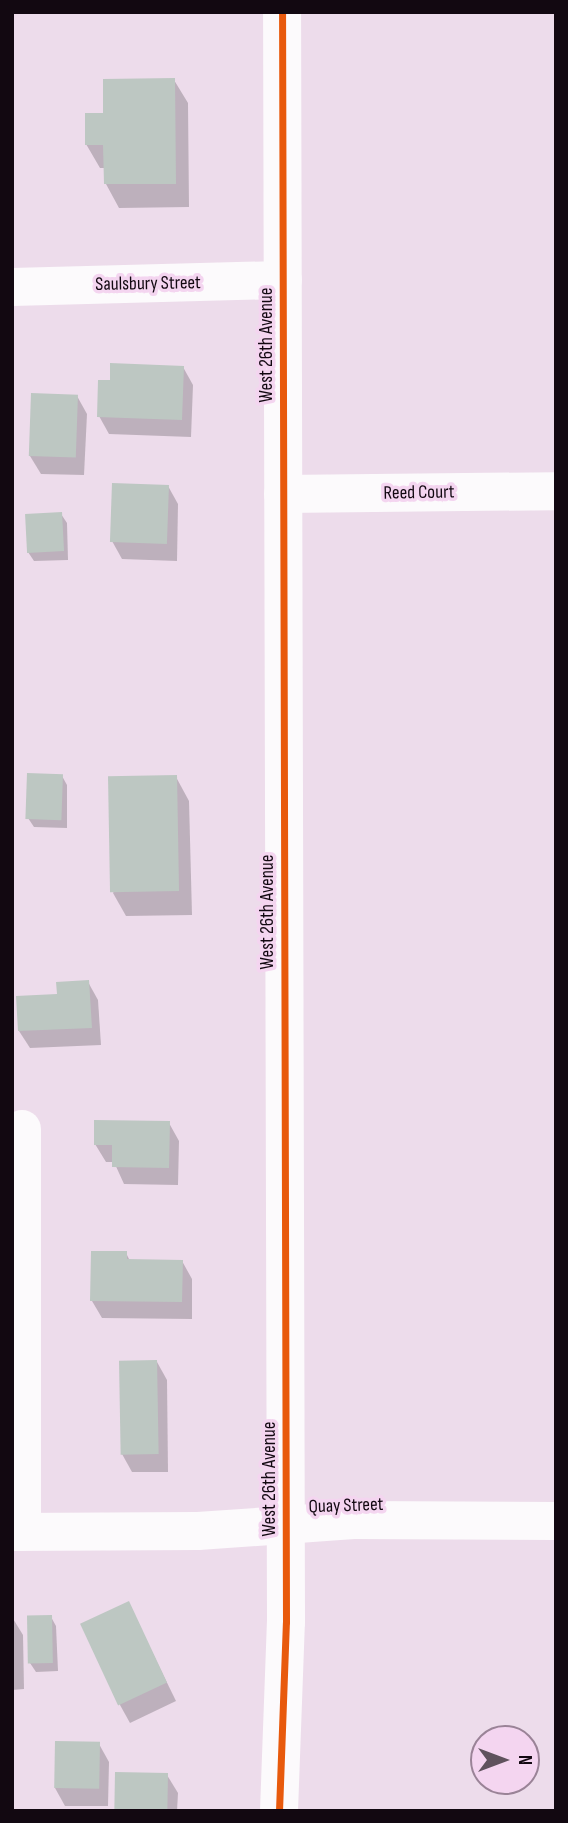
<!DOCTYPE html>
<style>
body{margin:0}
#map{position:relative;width:568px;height:1823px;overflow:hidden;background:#eddceb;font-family:"Sofia Sans Condensed",sans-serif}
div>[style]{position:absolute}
.shadow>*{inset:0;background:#0003}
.building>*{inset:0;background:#bdc7c2;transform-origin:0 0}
.minor>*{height:38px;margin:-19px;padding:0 19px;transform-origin:19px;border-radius:19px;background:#fcfafc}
.cycleway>*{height:7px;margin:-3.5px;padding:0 3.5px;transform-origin:3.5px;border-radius:3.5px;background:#e8590c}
span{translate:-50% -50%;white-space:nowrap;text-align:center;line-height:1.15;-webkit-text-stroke:7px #f4d5f0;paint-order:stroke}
.street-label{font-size:19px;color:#120811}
.frame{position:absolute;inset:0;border:14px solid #120811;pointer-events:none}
.north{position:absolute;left:470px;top:1725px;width:70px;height:70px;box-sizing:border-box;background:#f4d5f0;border:2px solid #9a8397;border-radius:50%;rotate:90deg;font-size:19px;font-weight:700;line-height:28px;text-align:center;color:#120811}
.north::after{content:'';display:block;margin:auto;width:24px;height:32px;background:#5f525d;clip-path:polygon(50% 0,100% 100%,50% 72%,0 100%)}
</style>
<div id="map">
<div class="shadow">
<i style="clip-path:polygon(174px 80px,188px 103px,189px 207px,119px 208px,106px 184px,105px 168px,100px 168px,86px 144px,105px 115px)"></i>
<i style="clip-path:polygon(183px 367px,193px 385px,191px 437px,109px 434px,99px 416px,111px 382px)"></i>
<i style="clip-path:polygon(77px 396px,87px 414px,84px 475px,41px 474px,30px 456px)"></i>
<i style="clip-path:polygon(168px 486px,178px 504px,177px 561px,122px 559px,112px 541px)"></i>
<i style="clip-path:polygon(61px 514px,67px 523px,68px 560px,34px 561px,28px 552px)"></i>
<i style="clip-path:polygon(62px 776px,67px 785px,67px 828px,34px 827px,28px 818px)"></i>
<i style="clip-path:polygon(176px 777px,189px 801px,192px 915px,126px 916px,113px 893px)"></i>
<i style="clip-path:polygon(88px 982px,98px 1000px,101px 1045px,30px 1048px,19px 1031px,58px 995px)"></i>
<i style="clip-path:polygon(169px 1123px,179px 1141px,178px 1185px,124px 1184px,114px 1162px,106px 1162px,95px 1144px)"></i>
<i style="clip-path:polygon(126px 1253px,130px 1261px,182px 1261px,192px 1279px,192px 1319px,102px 1318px,92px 1301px)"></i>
<i style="clip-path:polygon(157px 1362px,167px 1380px,168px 1472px,132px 1472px,122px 1454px)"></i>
<i style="clip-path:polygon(128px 1603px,176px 1701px,130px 1723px,120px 1705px)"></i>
<i style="clip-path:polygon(12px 1617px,23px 1635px,24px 1689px,12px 1690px)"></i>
<i style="clip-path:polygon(51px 1617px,56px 1626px,58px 1671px,36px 1672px,30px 1663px)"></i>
<i style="clip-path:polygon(99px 1744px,109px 1762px,108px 1806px,65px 1806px,55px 1788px)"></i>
<i style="clip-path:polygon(167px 1775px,178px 1793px,177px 1811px,116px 1811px)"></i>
</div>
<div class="building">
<i style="clip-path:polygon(175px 78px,176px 184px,104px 184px,103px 145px,85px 145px,85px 113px,103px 113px,103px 79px)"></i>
<i style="clip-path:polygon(110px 363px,184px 366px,182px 420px,97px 417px,98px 380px,110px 380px)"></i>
<i style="left:31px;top:393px;width:47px;height:63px;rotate:2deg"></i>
<i style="left:112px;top:483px;width:57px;height:59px;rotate:2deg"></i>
<i style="left:62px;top:512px;width:39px;height:37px;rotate:87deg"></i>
<i style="left:27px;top:773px;width:36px;height:46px;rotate:2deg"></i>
<i style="left:177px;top:775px;width:116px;height:69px;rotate:89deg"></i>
<i style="clip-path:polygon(89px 980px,92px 1028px,18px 1031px,16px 996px,57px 994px,56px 982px)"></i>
<i style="clip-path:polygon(94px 1120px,170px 1121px,169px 1168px,112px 1167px,112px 1145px,94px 1145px)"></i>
<i style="clip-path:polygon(91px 1251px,127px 1251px,127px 1259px,183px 1260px,182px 1302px,90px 1301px)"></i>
<i style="left:157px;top:1360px;width:94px;height:38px;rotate:89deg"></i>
<i style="left:129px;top:1601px;width:90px;height:54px;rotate:65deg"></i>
<i style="left:52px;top:1615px;width:48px;height:25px;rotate:89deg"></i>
<i style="left:55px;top:1741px;width:45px;height:47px;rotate:1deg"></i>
<i style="left:115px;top:1772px;width:53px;height:39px;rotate:1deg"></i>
</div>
<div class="minor">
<i style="left:12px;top:287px;width:271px;rotate:-1.5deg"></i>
<i style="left:283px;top:494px;width:273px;rotate:-0.6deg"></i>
<i style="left:22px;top:1129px;width:403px;rotate:90deg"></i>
<i style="left:12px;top:1532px;width:186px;rotate:-0.3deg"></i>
<i style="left:198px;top:1531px;width:159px;rotate:-4deg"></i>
<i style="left:357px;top:1520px;width:199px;rotate:0.3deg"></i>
<i style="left:279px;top:1811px;width:189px;rotate:-87.9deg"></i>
<i style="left:286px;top:1622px;width:1610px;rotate:-90.14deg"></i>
</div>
<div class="cycleway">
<i style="left:279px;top:1811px;width:189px;rotate:-87.9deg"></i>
<i style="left:286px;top:1622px;width:1610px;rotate:-90.14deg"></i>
</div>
<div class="street-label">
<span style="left:148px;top:284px;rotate:-1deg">Saulsbury Street</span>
<span style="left:267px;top:345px;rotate:-90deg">West 26th Avenue</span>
<span style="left:419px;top:493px;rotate:-1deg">Reed Court</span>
<span style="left:268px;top:912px;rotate:-90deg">West 26th Avenue</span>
<span style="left:270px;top:1479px;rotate:-90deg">West 26th Avenue</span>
<span style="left:346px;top:1506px;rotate:-2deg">Quay Street</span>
</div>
<div class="frame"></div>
<div class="north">N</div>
</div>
